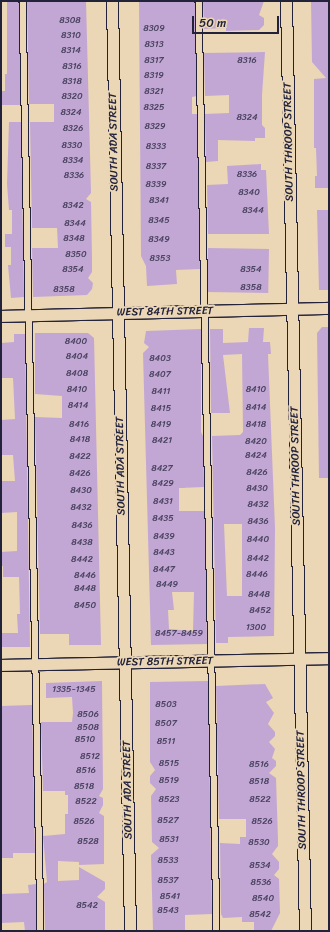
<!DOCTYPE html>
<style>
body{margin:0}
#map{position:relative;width:330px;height:932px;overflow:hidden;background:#ebd6b5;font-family:Sriracha,sans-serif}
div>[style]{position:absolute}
.building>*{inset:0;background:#c2a7d4;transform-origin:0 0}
.roads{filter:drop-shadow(1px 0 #22223b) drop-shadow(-1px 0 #22223b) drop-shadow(0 1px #22223b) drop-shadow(0 -1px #22223b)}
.service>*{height:5.5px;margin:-2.75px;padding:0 2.75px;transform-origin:2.75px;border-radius:2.75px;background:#ebd6b5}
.minor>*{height:11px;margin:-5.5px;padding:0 5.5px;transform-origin:5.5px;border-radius:5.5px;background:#ebd6b5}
span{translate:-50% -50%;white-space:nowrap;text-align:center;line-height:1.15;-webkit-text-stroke:4px #ebd6b5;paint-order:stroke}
.number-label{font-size:9px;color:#4a4361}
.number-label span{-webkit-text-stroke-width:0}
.street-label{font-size:11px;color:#22223b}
.frame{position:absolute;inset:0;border:2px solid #22223b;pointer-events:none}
.scale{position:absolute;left:192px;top:16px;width:87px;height:18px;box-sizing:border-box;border:2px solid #22223b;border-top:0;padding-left:5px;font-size:12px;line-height:14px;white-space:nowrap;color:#22223b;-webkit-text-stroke:3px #ebd6b5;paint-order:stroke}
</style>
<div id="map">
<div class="building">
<i style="clip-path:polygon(7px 1px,19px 1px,21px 105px,1px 105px,1px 91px,5px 91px,5px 74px,7px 74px)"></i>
<i style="clip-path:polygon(27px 1px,86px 1px,91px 193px,86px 199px,91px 202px,92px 258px,92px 272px,88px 278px,93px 283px,92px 289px,87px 295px,33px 297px,32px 248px,58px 248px,57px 228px,32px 228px,30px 122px,54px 122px,54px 104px,29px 104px)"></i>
<i style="clip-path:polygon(195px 1px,197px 96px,192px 97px,192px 114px,197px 114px,200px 269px,176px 270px,177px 284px,147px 286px,146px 266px,141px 256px,139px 2px)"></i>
<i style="clip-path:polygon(203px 1px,264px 1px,259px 15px,264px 18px,264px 25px,259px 30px,226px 31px,226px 28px,204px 29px)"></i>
<i style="clip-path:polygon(329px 1px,329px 188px,315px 188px,315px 176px,317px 176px,316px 148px,314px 148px,314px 79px,326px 78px,312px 62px,311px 2px)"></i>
<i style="clip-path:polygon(265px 52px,262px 95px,262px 125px,265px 128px,265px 138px,255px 138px,255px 141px,218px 140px,218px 161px,206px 162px,205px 114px,229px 113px,229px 95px,205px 96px,204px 53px)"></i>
<i style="clip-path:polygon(9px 122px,21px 122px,24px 297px,11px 298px,8px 265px,11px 265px,11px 247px,5px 247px,5px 234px,12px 234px,12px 210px,9px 210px,7px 184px)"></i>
<i style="clip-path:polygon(261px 164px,261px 170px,266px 170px,269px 234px,208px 234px,207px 185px,228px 184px,227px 166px)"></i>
<i style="clip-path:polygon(317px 210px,329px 210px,329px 290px,319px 290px)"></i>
<i style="left:269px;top:249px;width:44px;height:61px;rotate:91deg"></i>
<i style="clip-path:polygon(322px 327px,329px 327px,329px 478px,319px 478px,317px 333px)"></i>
<i style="clip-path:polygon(evenodd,249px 328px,264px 328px,263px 342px,270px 342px,271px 354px,268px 354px,275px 528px,274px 636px,228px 637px,228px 643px,216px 643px,212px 436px,240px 435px,243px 432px,242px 354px,223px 355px,230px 413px,211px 413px,210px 329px,223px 329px,223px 343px,248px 342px,249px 328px,224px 524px,242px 524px,242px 596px,227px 596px,224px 524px)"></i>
<i style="clip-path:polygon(evenodd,201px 329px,201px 432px,203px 436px,204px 487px,179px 488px,179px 511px,205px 511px,207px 644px,151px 645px,143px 353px,149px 347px,144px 343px,146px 331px,201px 329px,172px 592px,194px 592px,193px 631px,169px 629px,168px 610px,174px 610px,172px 592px)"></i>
<i style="clip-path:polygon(35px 333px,88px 333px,94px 338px,101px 645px,69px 645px,69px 634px,40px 634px,35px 417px,62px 418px,62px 396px,35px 394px)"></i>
<i style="clip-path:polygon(14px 334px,25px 334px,30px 647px,1px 647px,1px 633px,18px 633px,17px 614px,20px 614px,19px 577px,3px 577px,3px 566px,1px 566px,1px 552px,17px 551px,17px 512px,1px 513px,1px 481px,15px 481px,13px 455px,1px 455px,1px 420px,15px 419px,13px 378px,1px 378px,1px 343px,14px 342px)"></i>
<i style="clip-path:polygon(102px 681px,103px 789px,99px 796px,103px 798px,103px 805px,99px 813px,104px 816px,104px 864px,79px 865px,79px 862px,58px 861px,58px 881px,79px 880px,79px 867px,105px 882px,105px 889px,97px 897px,105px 902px,105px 931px,45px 931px,44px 884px,47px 882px,43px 836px,65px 834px,65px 814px,68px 814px,68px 795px,65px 795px,65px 791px,43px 791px,41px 722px,72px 722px,73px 713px,72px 697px,46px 698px,46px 683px)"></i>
<i style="clip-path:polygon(208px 681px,212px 914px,185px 915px,185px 931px,153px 931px,151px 855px,159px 848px,152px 842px,151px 796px,156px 789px,150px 783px,150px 776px,155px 770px,150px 762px,150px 682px)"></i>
<i style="clip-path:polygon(265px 684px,273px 698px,266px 702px,274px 713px,268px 724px,275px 732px,275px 736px,269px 742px,275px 749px,272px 758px,276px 761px,276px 766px,269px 773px,276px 778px,278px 840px,278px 846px,272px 854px,279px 862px,279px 869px,274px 875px,279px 879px,280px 913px,271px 931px,254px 931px,254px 922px,242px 922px,242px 917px,223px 918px,221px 914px,220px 843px,240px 844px,240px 837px,246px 837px,246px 819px,219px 819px,216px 686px)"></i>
<i style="clip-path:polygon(32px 705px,35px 853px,13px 853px,13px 858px,1px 858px,1px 706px)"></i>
<i style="clip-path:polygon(36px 884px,37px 931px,25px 931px,24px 922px,1px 923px,1px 894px,29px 893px,28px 885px)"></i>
</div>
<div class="roads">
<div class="service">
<i style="left:23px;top:1px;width:930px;rotate:88.89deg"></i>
<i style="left:199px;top:1px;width:930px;rotate:88.89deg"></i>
</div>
<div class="minor">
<i style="left:112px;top:1px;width:930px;rotate:88.89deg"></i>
<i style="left:286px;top:1px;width:930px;rotate:88.83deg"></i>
<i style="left:1px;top:316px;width:328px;rotate:-1.4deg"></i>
<i style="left:1px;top:665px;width:328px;rotate:-1.2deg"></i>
</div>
</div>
<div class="number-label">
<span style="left:70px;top:20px">8308</span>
<span style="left:154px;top:28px">8309</span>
<span style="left:71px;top:35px">8310</span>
<span style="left:154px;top:44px">8313</span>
<span style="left:71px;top:50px">8314</span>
<span style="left:154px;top:60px">8317</span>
<span style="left:247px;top:60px">8316</span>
<span style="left:72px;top:66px">8316</span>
<span style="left:154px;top:75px">8319</span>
<span style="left:72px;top:81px">8318</span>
<span style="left:154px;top:91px">8321</span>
<span style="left:72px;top:96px">8320</span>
<span style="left:154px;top:107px">8325</span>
<span style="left:71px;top:112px">8324</span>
<span style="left:247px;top:117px">8324</span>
<span style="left:155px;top:126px">8329</span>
<span style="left:73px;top:128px">8326</span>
<span style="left:72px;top:145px">8330</span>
<span style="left:156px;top:146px">8333</span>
<span style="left:73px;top:160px">8334</span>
<span style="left:156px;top:166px">8337</span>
<span style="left:247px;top:174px">8336</span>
<span style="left:74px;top:175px">8336</span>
<span style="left:156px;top:184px">8339</span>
<span style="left:249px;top:192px">8340</span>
<span style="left:159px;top:200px">8341</span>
<span style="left:73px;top:205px">8342</span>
<span style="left:253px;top:210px">8344</span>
<span style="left:159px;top:220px">8345</span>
<span style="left:75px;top:223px">8344</span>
<span style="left:74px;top:238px">8348</span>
<span style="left:159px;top:239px">8349</span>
<span style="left:76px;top:254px">8350</span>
<span style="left:160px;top:258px">8353</span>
<span style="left:73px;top:269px">8354</span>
<span style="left:251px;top:269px">8354</span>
<span style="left:251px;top:287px">8358</span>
<span style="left:64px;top:289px">8358</span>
<span style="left:76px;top:341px">8400</span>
<span style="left:77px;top:356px">8404</span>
<span style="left:160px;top:358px">8403</span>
<span style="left:77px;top:373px">8408</span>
<span style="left:160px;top:374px">8407</span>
<span style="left:77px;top:389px">8410</span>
<span style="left:256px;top:389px">8410</span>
<span style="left:161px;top:391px">8411</span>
<span style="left:78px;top:405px">8414</span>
<span style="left:256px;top:407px">8414</span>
<span style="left:161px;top:408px">8415</span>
<span style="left:79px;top:424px">8416</span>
<span style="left:161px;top:424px">8419</span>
<span style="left:256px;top:424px">8418</span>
<span style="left:80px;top:439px">8418</span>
<span style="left:162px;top:440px">8421</span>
<span style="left:256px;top:441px">8420</span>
<span style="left:256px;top:455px">8424</span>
<span style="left:80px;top:456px">8422</span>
<span style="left:162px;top:468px">8427</span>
<span style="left:257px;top:472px">8426</span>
<span style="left:80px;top:473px">8426</span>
<span style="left:163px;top:483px">8429</span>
<span style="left:257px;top:488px">8430</span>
<span style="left:81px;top:490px">8430</span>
<span style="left:163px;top:501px">8431</span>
<span style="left:258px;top:504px">8432</span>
<span style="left:81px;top:507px">8432</span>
<span style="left:163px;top:518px">8435</span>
<span style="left:258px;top:521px">8436</span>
<span style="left:82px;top:525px">8436</span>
<span style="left:164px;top:536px">8439</span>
<span style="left:258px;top:539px">8440</span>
<span style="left:82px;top:542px">8438</span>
<span style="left:164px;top:552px">8443</span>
<span style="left:258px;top:558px">8442</span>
<span style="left:82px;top:559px">8442</span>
<span style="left:164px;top:569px">8447</span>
<span style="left:257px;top:574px">8446</span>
<span style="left:85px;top:575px">8446</span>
<span style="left:167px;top:584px">8449</span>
<span style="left:85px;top:588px">8448</span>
<span style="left:259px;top:594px">8448</span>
<span style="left:85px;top:605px">8450</span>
<span style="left:260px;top:610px">8452</span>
<span style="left:256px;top:627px">1300</span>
<span style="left:179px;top:633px">8457-8459</span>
<span style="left:74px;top:689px">1335-1345</span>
<span style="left:166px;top:704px">8503</span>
<span style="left:88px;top:714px">8506</span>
<span style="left:166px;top:723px">8507</span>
<span style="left:88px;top:727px">8508</span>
<span style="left:85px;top:739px">8510</span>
<span style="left:166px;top:741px">8511</span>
<span style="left:90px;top:756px">8512</span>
<span style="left:169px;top:763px">8515</span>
<span style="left:259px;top:764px">8516</span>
<span style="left:86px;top:770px">8516</span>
<span style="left:169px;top:780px">8519</span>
<span style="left:259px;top:781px">8518</span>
<span style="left:84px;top:786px">8518</span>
<span style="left:169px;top:799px">8523</span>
<span style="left:260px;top:799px">8522</span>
<span style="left:86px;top:801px">8522</span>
<span style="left:168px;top:820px">8527</span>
<span style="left:84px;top:821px">8526</span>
<span style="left:262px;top:821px">8526</span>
<span style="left:169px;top:839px">8531</span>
<span style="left:88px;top:841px">8528</span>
<span style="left:259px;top:842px">8530</span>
<span style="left:168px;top:860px">8533</span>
<span style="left:260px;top:865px">8534</span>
<span style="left:168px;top:880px">8537</span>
<span style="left:261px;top:882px">8536</span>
<span style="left:170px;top:896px">8541</span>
<span style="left:263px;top:898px">8540</span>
<span style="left:87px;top:905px">8542</span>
<span style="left:168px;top:910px">8543</span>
<span style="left:260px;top:914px">8542</span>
</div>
<div class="street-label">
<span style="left:114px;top:142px;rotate:-91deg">SOUTH ADA STREET</span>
<span style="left:289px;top:142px;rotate:-91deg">SOUTH THROOP STREET</span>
<span style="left:165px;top:312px;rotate:-1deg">WEST 84TH STREET</span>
<span style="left:121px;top:466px;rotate:-91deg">SOUTH ADA STREET</span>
<span style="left:296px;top:466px;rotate:-91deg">SOUTH THROOP STREET</span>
<span style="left:165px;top:662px;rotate:-1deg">WEST 85TH STREET</span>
<span style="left:128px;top:790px;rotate:-91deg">SOUTH ADA STREET</span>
<span style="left:302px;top:790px;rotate:-91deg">SOUTH THROOP STREET</span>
</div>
<div class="frame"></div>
<div class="scale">50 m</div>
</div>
